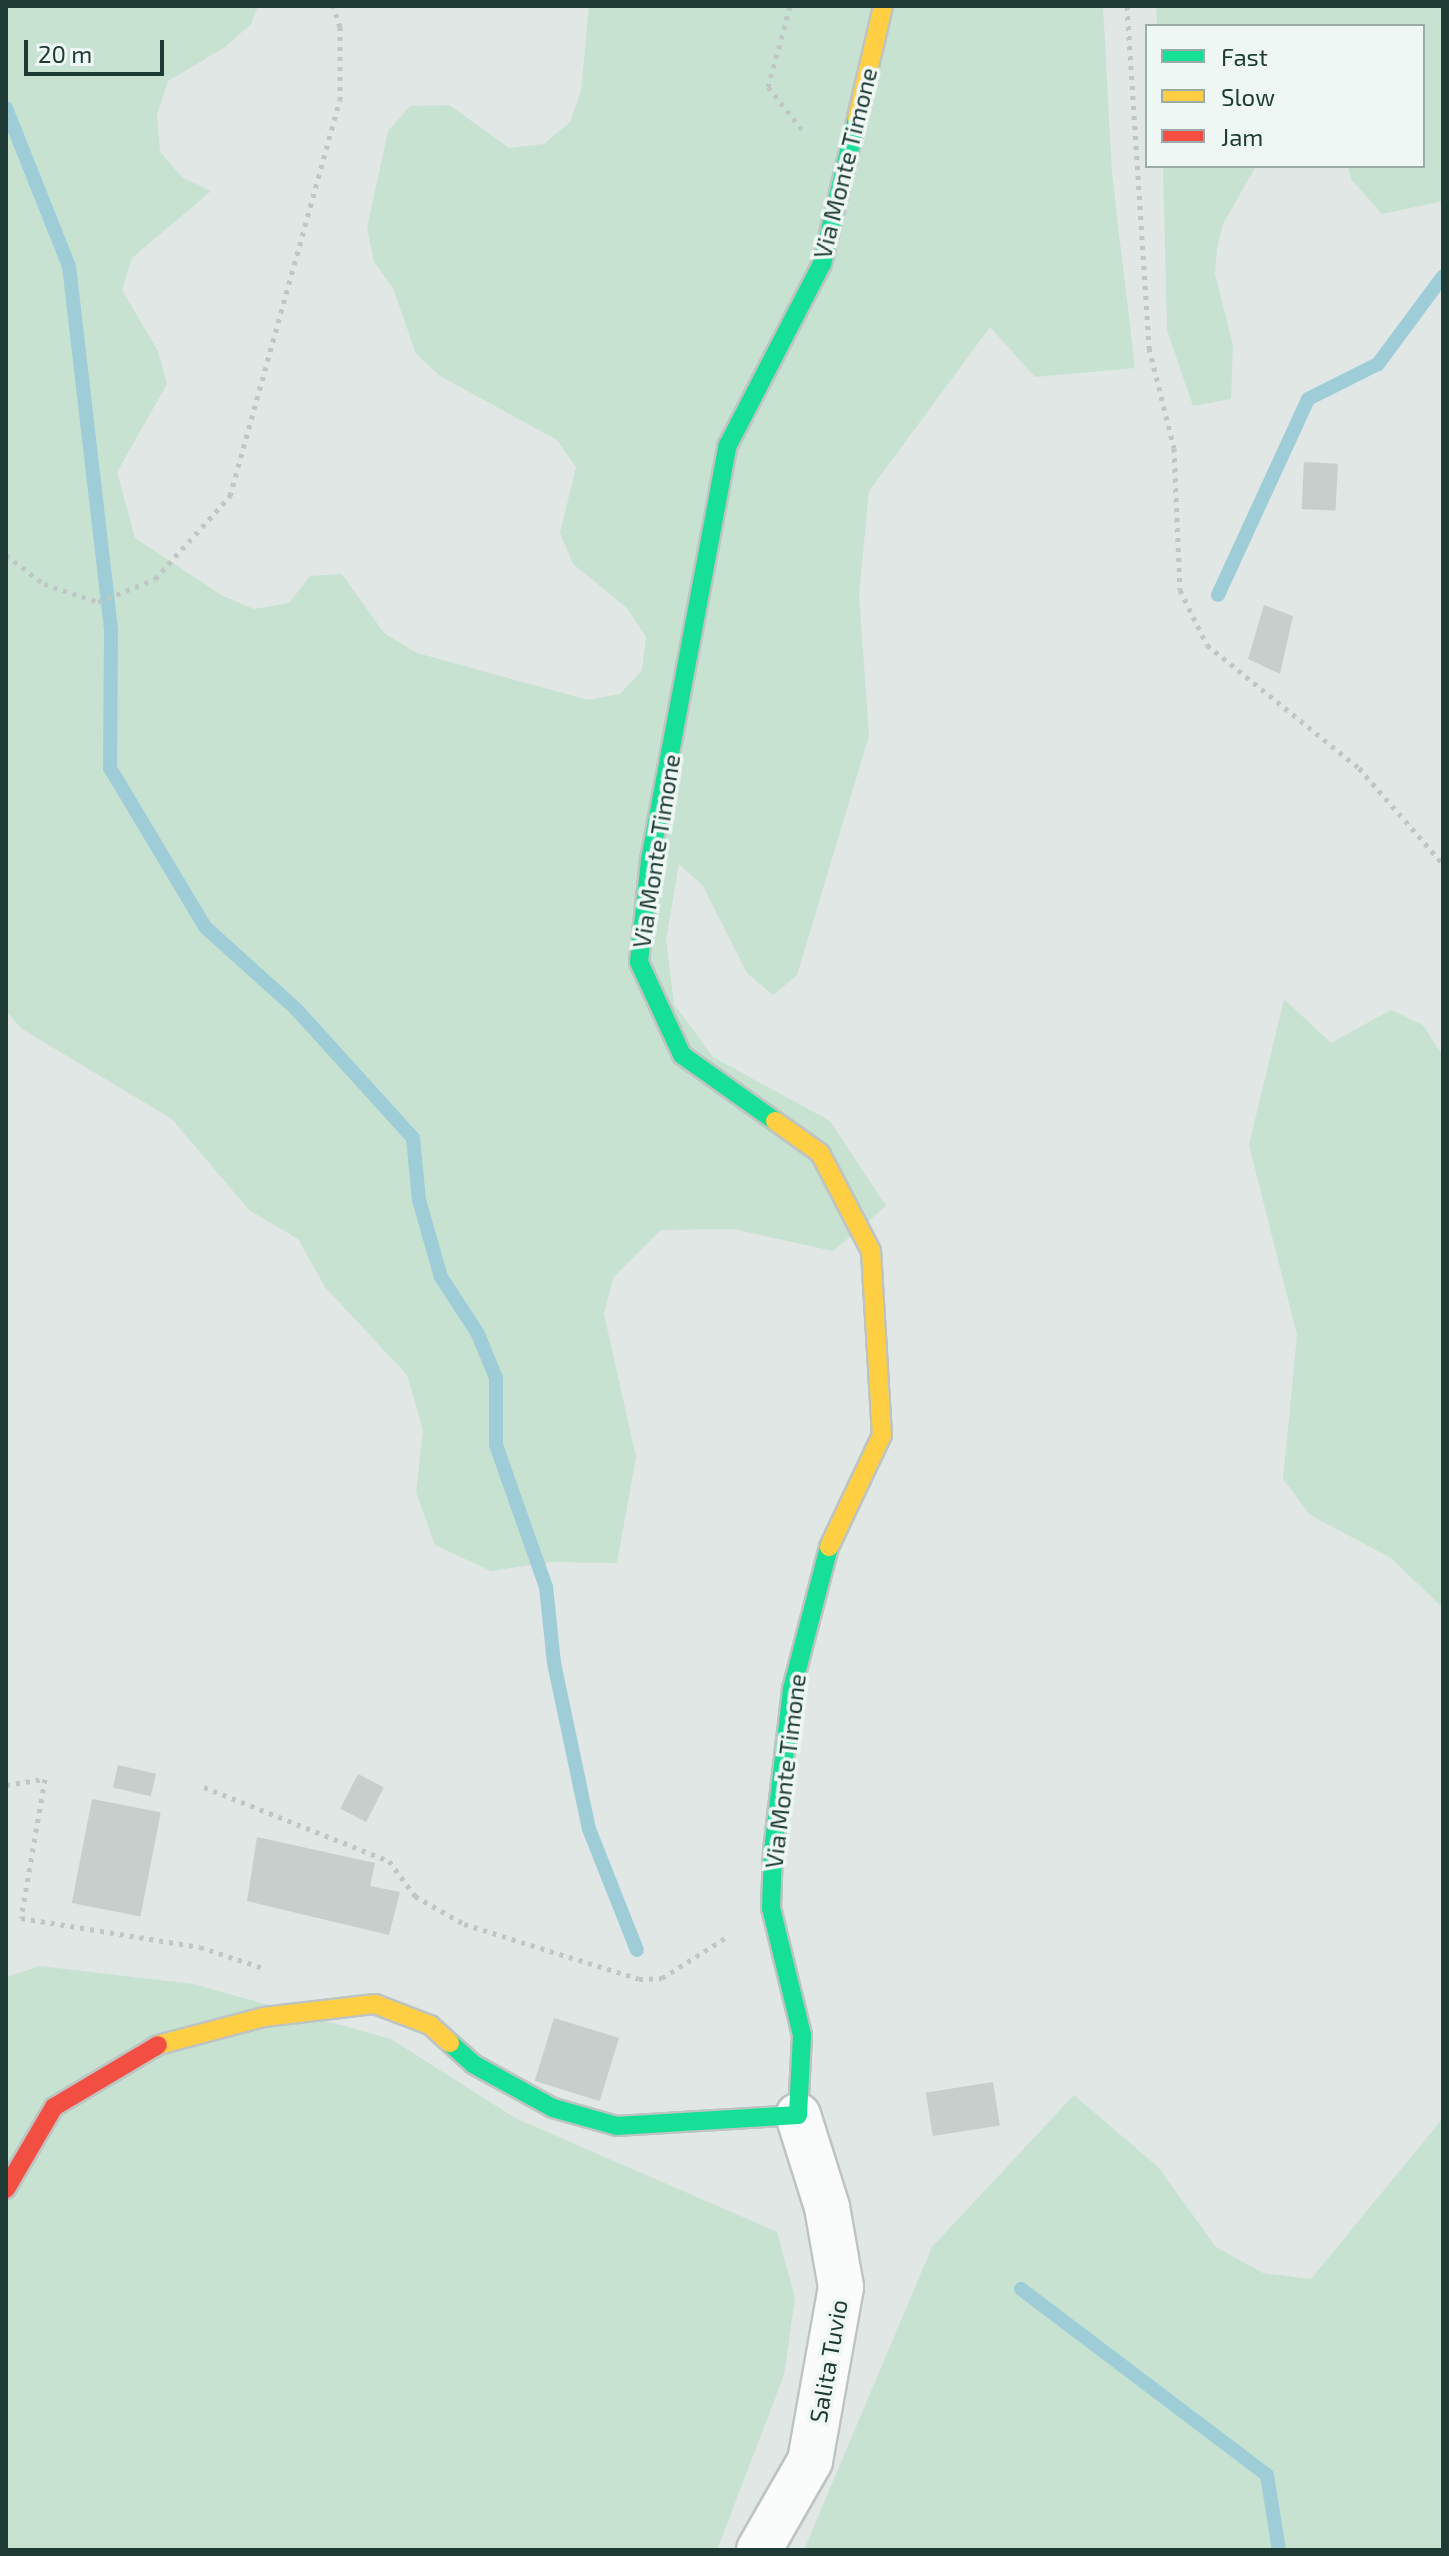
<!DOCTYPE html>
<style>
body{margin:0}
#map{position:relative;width:1449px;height:2556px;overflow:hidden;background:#e0e7e4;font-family:"Exo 2",sans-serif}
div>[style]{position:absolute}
.green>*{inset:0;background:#c8e2d1}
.stream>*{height:14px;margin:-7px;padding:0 7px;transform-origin:7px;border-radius:7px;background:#9ecdd8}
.building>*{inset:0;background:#c8cecc;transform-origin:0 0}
.path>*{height:5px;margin-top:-2.5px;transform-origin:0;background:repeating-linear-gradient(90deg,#bfc7c6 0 4px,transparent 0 10px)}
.roads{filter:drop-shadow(2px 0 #bdc4c1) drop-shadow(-2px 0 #bdc4c1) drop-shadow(0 2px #bdc4c1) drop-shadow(0 -2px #bdc4c1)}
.street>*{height:44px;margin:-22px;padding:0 22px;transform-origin:22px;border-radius:22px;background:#fafbfb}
.fast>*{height:18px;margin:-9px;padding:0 9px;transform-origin:9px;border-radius:9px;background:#16e098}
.slow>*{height:18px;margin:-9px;padding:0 9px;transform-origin:9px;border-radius:9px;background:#ffcf43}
.jam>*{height:18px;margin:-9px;padding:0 9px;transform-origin:9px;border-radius:9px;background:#f24e42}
span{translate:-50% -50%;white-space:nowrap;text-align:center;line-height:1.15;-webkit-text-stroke:7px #eef7f3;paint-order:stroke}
.street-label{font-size:24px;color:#1e3a34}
.frame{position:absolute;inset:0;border:8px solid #1e3a34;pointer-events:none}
.legend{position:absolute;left:1145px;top:24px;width:280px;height:144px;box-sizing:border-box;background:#eef7f3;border:2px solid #9baba7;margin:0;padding:10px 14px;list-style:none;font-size:24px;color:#1e3a34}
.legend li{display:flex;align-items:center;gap:16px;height:40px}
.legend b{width:40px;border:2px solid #9baba7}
.scale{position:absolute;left:24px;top:40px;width:140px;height:36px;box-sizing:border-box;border:4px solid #1e3a34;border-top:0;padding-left:10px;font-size:24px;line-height:28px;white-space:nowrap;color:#1e3a34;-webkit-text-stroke:6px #eef7f3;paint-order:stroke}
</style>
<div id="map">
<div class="green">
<i style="clip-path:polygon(6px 6px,258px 6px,251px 24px,225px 47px,168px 81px,157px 115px,160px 152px,182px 177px,211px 191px,132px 258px,122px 290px,158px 351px,167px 384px,117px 472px,135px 538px,223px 596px,254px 609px,289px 603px,310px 576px,342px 574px,384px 633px,417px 653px,588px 700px,620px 694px,642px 670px,646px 637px,627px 608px,573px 564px,560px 533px,576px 467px,557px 440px,440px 376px,416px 354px,393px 288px,374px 262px,367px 228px,388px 131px,410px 106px,449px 105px,509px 148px,544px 144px,570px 122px,581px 91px,589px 6px,1103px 6px,1112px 174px,1135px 368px,1035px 377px,990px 327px,869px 491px,859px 594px,869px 736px,797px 975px,773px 995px,747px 973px,703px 886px,679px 864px,666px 940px,674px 1004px,713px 1057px,830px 1121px,886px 1206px,833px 1251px,733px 1229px,661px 1230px,613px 1278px,604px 1314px,636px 1457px,617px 1563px,550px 1562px,491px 1571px,435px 1545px,416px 1492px,423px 1431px,407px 1375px,325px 1287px,298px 1239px,249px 1210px,172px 1119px,22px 1029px,6px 1011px)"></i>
<i style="clip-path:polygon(1156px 6px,1443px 6px,1443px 201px,1382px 214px,1351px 179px,1348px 166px,1423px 166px,1423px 26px,1157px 26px)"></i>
<i style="clip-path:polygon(1163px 166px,1256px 166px,1223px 224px,1217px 248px,1215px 274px,1233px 345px,1231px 399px,1193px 406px,1167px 330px)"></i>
<i style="clip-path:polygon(1284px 999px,1331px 1043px,1391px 1010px,1423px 1025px,1443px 1056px,1443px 1608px,1391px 1558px,1310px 1515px,1283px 1479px,1297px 1335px,1249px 1145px)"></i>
<i style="clip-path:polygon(40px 1966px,193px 1984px,391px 2039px,515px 2118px,777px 2232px,795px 2298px,784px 2375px,717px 2550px,6px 2550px,6px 1977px)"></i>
<i style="clip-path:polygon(1074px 2095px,1158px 2167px,1216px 2247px,1263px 2273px,1311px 2279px,1443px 2118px,1443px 2550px,804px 2550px,932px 2247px)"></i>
</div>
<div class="stream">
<i style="left:6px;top:108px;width:170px;rotate:68.3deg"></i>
<i style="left:69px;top:266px;width:366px;rotate:83.4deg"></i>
<i style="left:111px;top:630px;width:138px;rotate:90.4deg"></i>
<i style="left:110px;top:768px;width:185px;rotate:59.1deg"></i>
<i style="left:205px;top:927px;width:122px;rotate:42deg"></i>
<i style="left:296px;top:1009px;width:174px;rotate:47.8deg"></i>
<i style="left:413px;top:1138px;width:62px;rotate:84.5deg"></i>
<i style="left:419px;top:1200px;width:80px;rotate:74.1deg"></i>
<i style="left:441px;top:1277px;width:68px;rotate:57deg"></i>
<i style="left:478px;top:1334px;width:48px;rotate:67.8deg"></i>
<i style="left:496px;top:1378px;width:67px;rotate:90deg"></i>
<i style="left:496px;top:1445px;width:151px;rotate:70.6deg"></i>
<i style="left:546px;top:1587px;width:76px;rotate:84deg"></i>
<i style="left:554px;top:1663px;width:170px;rotate:78.1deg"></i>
<i style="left:589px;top:1829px;width:130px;rotate:68.4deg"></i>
<i style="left:1218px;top:595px;width:216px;rotate:-65.3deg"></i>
<i style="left:1308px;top:399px;width:78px;rotate:-26.6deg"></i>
<i style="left:1378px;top:364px;width:109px;rotate:-53.5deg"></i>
<i style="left:1021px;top:2289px;width:308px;rotate:37.1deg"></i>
<i style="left:1267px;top:2475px;width:76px;rotate:80.9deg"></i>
</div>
<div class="building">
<i style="left:1304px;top:462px;width:34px;height:47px;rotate:3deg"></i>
<i style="clip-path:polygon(1264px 605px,1293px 616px,1280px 674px,1248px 659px)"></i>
<i style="left:118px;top:1765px;width:39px;height:23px;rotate:13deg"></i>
<i style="left:358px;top:1774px;width:29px;height:39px;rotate:27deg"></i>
<i style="left:92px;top:1799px;width:70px;height:106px;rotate:11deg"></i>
<i style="clip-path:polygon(257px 1837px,375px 1863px,370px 1886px,400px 1892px,389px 1935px,247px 1901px)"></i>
<i style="left:554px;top:2018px;width:68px;height:66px;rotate:17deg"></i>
<i style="left:993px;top:2082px;width:44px;height:68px;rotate:81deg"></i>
</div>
<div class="path">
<i style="left:790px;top:6px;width:84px;rotate:105.2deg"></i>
<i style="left:768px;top:87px;width:58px;rotate:51.3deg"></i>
<i style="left:1127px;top:6px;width:343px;rotate:86.3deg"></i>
<i style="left:1149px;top:348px;width:103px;rotate:76deg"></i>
<i style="left:1174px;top:448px;width:142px;rotate:87.6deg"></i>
<i style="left:1180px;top:590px;width:61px;rotate:63.9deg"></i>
<i style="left:1207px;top:645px;width:196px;rotate:39deg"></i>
<i style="left:1359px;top:768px;width:128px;rotate:48.8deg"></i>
<i style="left:6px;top:555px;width:48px;rotate:37.3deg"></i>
<i style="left:44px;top:584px;width:57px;rotate:18.4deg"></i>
<i style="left:98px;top:602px;width:61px;rotate:-22deg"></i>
<i style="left:155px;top:579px;width:112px;rotate:-47.9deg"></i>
<i style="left:230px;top:496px;width:411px;rotate:-74.5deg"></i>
<i style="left:340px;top:100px;width:73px;rotate:-90deg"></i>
<i style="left:340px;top:27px;width:22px;rotate:-108deg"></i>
<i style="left:6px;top:1785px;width:39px;rotate:-9deg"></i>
<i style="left:45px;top:1779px;width:141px;rotate:99.8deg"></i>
<i style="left:21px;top:1918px;width:181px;rotate:9.2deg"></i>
<i style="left:200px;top:1947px;width:70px;rotate:18.4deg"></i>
<i style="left:204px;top:1787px;width:199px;rotate:21.8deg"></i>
<i style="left:389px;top:1861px;width:44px;rotate:53.4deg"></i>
<i style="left:415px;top:1896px;width:56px;rotate:29.7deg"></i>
<i style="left:464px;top:1924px;width:183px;rotate:17.4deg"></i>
<i style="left:639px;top:1979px;width:23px;rotate:-2deg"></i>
<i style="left:662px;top:1978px;width:80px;rotate:-32.3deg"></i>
</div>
<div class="roads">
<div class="street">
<i style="left:759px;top:2550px;width:103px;rotate:-60.2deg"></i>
<i style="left:810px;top:2461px;width:177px;rotate:-79.9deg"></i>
<i style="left:841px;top:2287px;width:81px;rotate:-99.9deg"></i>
<i style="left:827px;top:2207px;width:96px;rotate:-107.5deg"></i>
</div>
<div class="fast">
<i style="left:775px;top:1121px;width:114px;rotate:-144.6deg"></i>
<i style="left:682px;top:1055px;width:102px;rotate:-114.8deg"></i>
<i style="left:639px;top:962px;width:103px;rotate:-83.8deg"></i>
<i style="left:650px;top:860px;width:422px;rotate:-79.4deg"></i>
<i style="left:728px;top:445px;width:204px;rotate:-62.6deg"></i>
<i style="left:822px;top:264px;width:150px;rotate:-76.5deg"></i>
<i style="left:450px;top:2043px;width:31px;rotate:42deg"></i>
<i style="left:473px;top:2064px;width:91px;rotate:28.8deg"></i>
<i style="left:553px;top:2108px;width:66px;rotate:15.7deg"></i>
<i style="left:617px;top:2126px;width:181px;rotate:-3.5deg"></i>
<i style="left:798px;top:2115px;width:80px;rotate:-87.1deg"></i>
<i style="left:802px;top:2035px;width:131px;rotate:-103.7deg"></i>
<i style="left:771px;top:1908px;width:57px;rotate:-88deg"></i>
<i style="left:773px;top:1851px;width:163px;rotate:-83.3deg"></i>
<i style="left:792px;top:1689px;width:147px;rotate:-75.4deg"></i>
</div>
<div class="slow">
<i style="left:857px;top:118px;width:115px;rotate:-76.9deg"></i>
<i style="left:775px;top:1121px;width:55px;rotate:35.4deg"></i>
<i style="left:820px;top:1153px;width:110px;rotate:62.5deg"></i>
<i style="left:871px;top:1251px;width:184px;rotate:86.6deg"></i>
<i style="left:882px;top:1435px;width:124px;rotate:115.3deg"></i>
<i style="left:158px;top:2045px;width:110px;rotate:-14.8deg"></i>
<i style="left:264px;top:2017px;width:112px;rotate:-6.7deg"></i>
<i style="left:375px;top:2004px;width:59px;rotate:20.9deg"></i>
<i style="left:430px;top:2025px;width:27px;rotate:42deg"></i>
</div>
<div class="jam">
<i style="left:6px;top:2189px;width:95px;rotate:-59.7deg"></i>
<i style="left:54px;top:2107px;width:121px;rotate:-30.8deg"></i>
</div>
</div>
<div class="street-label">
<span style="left:845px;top:163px;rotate:-76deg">Via Monte Timone</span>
<span style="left:656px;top:851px;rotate:-81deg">Via Monte Timone</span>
<span style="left:785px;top:1771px;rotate:-83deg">Via Monte Timone</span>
<span style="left:828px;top:2361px;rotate:-80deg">Salita Tuvio</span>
</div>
<div class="frame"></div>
<ul class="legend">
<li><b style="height:10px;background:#16e098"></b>Fast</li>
<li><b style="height:10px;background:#ffcf43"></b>Slow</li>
<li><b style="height:10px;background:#f24e42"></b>Jam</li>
</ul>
<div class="scale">20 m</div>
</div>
